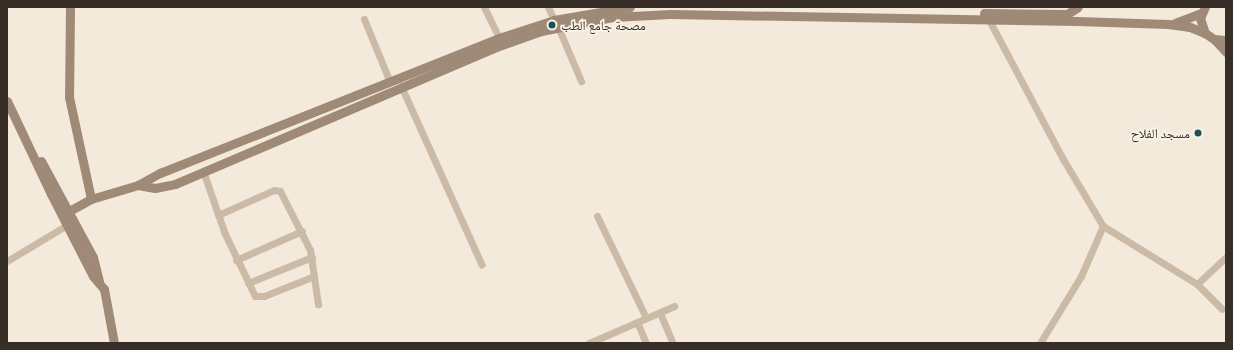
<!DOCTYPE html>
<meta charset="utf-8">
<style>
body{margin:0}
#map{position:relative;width:1233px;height:350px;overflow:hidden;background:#f3eadb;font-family:"Exo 2","Noto Naskh Arabic",sans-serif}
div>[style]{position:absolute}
.street>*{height:7px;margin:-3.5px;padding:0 3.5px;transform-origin:3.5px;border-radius:3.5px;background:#cbbba6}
.secondary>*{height:9px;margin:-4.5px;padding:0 4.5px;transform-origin:4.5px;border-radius:4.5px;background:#9f8a77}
.dots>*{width:11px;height:11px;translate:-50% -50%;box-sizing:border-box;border:2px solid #faf4e7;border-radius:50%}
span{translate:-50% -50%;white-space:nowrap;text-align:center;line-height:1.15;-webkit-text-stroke:3.5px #faf4e7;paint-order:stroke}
.poi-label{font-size:13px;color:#372e27}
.left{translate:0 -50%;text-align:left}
.right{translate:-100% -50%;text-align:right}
.frame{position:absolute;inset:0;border:8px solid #372e27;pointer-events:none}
</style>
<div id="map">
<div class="street">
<i style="left:484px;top:7px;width:34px;rotate:64deg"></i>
<i style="left:548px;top:7px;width:14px;rotate:65deg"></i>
<i style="left:364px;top:19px;width:68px;rotate:67.6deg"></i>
<i style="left:989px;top:20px;width:157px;rotate:62deg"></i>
<i style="left:1063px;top:159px;width:78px;rotate:59.2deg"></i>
<i style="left:1103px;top:226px;width:110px;rotate:31.7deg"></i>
<i style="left:1197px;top:284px;width:35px;rotate:45deg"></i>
<i style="left:558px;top:27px;width:59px;rotate:66.9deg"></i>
<i style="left:401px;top:86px;width:196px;rotate:65.7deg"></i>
<i style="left:203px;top:171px;width:67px;rotate:70.8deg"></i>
<i style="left:225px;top:234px;width:69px;rotate:64.2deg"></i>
<i style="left:255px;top:296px;width:9px"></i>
<i style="left:264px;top:296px;width:54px;rotate:-21.8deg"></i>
<i style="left:218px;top:215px;width:61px;rotate:-24.1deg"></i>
<i style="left:274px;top:190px;width:6px;rotate:9deg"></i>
<i style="left:280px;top:191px;width:66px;rotate:63deg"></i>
<i style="left:310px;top:250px;width:55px;rotate:81.6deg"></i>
<i style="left:597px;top:216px;width:113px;rotate:64.3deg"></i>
<i style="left:236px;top:260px;width:72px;rotate:-23.7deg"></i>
<i style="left:7px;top:261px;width:70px;rotate:-31deg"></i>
<i style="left:248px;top:283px;width:69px;rotate:-22.1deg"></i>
<i style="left:1197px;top:284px;width:40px;rotate:-43deg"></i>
<i style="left:660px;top:313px;width:33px;rotate:67deg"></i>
<i style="left:637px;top:322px;width:23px;rotate:67deg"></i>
<i style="left:589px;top:343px;width:93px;rotate:-23.5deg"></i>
<i style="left:1040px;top:343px;width:79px;rotate:-58.5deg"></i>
<i style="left:1081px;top:276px;width:55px;rotate:-66.3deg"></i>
</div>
<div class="secondary">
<i style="left:70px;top:7px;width:90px;rotate:90.6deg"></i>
<i style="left:69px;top:97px;width:104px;rotate:77.8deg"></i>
<i style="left:1205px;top:7px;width:12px;rotate:114deg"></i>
<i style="left:1200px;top:18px;width:16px;rotate:72deg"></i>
<i style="left:1205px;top:33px;width:11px;rotate:34deg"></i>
<i style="left:1214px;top:39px;width:12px;rotate:5deg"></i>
<i style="left:984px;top:13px;width:81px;rotate:0.7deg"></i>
<i style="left:1061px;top:18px;width:20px;rotate:-33deg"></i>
<i style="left:1175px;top:23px;width:28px;rotate:-21deg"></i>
<i style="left:1214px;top:39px;width:18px;rotate:47deg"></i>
<i style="left:7px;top:101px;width:103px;rotate:64.7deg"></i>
<i style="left:51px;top:194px;width:92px;rotate:62.9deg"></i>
<i style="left:93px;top:276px;width:17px;rotate:50deg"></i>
<i style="left:104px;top:289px;width:55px;rotate:79.5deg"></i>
<i style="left:41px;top:161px;width:109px;rotate:61.6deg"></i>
<i style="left:93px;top:257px;width:25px;rotate:76deg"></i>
<i style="left:138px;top:185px;width:17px;rotate:10deg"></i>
<i style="left:155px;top:188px;width:20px;rotate:-11deg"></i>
<i style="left:175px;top:184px;width:349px;rotate:-23.1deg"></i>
<i style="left:496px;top:47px;width:48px;rotate:-19.6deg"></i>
<i style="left:541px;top:31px;width:73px;rotate:-11deg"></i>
<i style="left:613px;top:17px;width:57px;rotate:-3deg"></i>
<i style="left:670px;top:14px;width:407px;rotate:1deg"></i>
<i style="left:1077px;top:21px;width:91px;rotate:1.9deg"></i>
<i style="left:1168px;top:24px;width:22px;rotate:8deg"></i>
<i style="left:1190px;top:27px;width:16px;rotate:22deg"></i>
<i style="left:62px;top:215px;width:33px;rotate:-29deg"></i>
<i style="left:91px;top:199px;width:49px;rotate:-16.6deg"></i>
<i style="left:138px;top:185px;width:25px;rotate:-29deg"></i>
<i style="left:160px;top:173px;width:365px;rotate:-21.7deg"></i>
<i style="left:499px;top:38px;width:58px;rotate:-18.1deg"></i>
<i style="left:554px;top:20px;width:77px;rotate:-9.7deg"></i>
</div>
<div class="dots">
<i style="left:552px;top:25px;background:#1b4f5a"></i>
<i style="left:1198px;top:133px;background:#1b4f5a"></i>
</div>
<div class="poi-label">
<span class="left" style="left:561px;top:25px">مصحة جامع الطب</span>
<span class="right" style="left:1190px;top:133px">مسجد الفلاح</span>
</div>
<div class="frame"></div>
</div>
